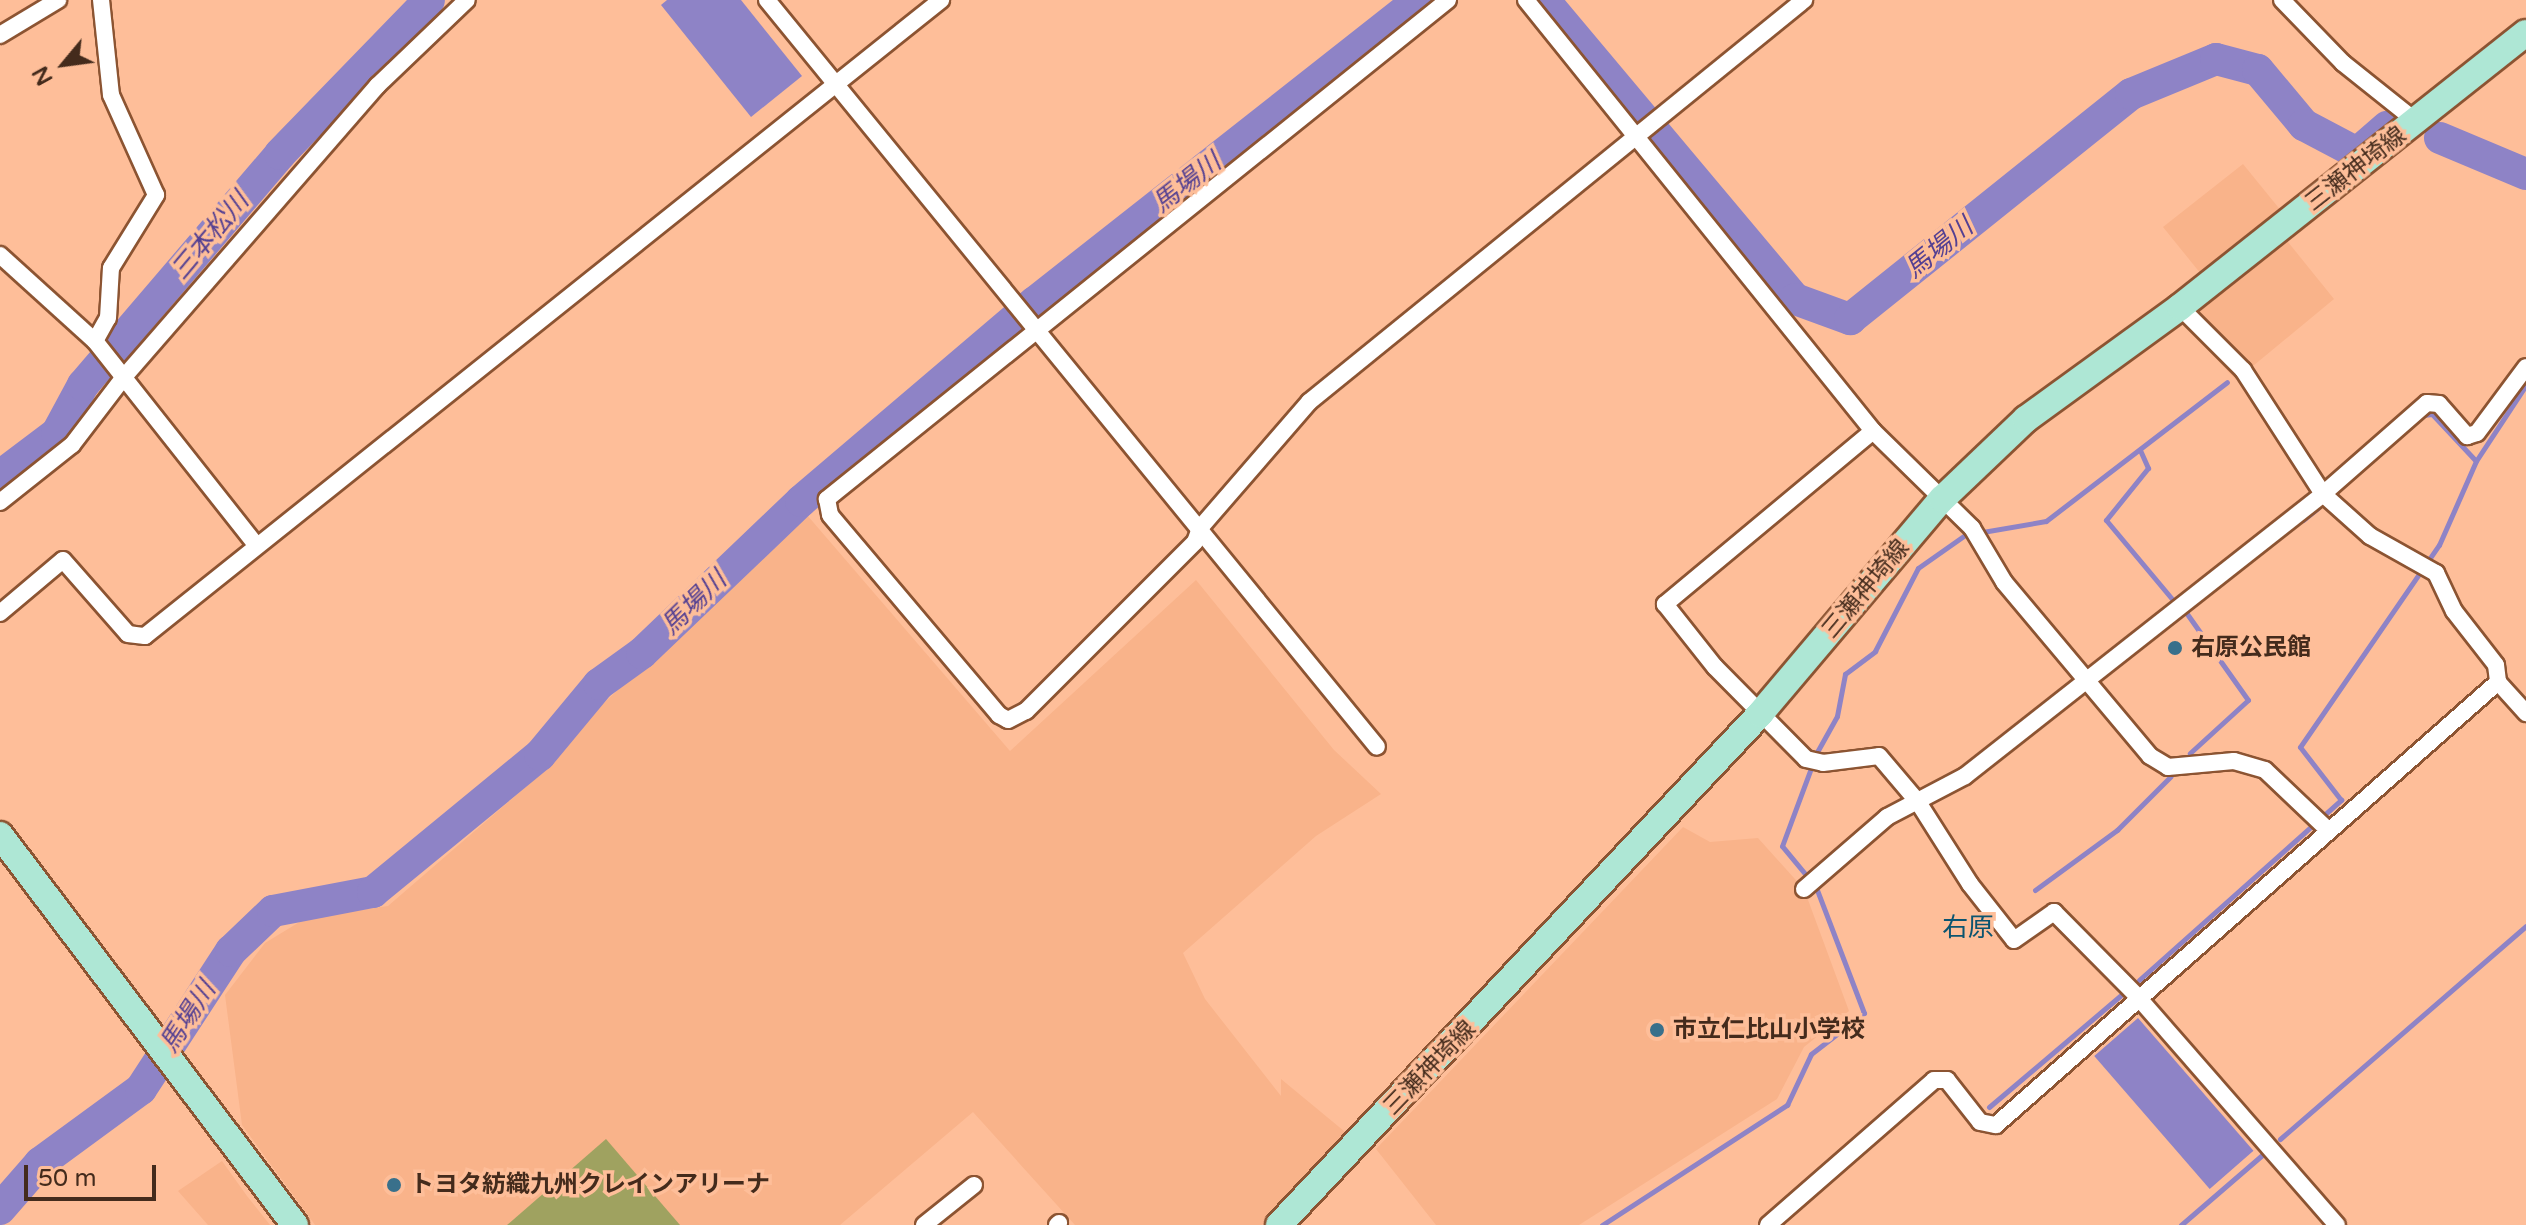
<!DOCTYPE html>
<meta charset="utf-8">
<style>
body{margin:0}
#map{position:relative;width:2526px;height:1225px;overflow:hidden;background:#febe99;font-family:"Varela Round","Noto Sans JP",sans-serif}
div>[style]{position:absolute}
.built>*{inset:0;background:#f9b38a}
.green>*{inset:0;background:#9fa260}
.water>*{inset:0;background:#8e83c6;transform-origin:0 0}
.stream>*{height:5px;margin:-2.5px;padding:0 2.5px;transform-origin:2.5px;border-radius:2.5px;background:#8e83c6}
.river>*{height:32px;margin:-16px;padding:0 16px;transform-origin:16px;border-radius:16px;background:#8e83c6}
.roads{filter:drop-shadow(2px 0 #8c5432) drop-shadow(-2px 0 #8c5432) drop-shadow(0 2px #8c5432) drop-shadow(0 -2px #8c5432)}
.street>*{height:16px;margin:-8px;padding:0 8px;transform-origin:8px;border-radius:8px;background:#fff}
.primary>*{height:26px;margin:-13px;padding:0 13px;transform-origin:13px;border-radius:13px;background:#aee7d5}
.dots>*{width:22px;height:22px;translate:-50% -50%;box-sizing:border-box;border:4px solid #febe99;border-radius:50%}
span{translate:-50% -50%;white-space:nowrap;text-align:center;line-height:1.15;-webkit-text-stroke:7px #febe99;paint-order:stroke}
.street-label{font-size:24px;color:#442b1c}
.poi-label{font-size:24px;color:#442b1c;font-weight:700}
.left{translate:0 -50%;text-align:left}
.water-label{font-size:26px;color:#544092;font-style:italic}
.neighbourhood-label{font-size:26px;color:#0b5470}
.north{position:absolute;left:24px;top:24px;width:80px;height:80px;-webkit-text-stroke:6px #febe99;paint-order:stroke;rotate:241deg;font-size:22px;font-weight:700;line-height:32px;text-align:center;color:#442b1c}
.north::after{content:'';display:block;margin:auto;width:28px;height:36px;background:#442b1c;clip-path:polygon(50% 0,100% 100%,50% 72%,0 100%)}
.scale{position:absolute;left:24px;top:1165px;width:132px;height:36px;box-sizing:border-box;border:4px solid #442b1c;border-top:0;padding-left:10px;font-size:24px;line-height:28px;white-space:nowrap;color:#442b1c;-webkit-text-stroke:6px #febe99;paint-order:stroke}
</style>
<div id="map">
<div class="built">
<i style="clip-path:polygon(2243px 164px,2282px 212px,2271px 221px,2334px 299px,2236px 380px,2165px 304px,2201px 274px,2163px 227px)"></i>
<i style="clip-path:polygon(807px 515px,1010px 751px,1196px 580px,1334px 750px,1381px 794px,1316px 836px,1183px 953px,1205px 999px,1281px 1096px,1281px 1079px,1350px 1136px,1262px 1225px,1075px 1225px,973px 1112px,840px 1225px,315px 1225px,242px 1125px,225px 995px,265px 943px,306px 918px,388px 906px,543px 772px,593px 713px)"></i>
<i style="clip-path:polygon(1683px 827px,1710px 842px,1758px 838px,1804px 889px,1849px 1011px,1804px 1047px,1777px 1099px,1579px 1225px,1436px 1225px,1376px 1149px)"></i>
<i style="clip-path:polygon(222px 1161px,247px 1196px,270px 1225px,208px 1225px,178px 1191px)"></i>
</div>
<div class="green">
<i style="clip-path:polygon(606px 1139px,680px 1225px,507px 1225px)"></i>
</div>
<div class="water">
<i style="clip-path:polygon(667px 0,741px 0,802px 76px,751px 117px,661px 5px)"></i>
<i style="left:2138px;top:1018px;width:176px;height:58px;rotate:49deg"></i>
</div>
<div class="stream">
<i style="left:2423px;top:415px;width:9px;rotate:-6deg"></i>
<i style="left:2432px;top:414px;width:63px;rotate:46.9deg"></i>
<i style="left:2140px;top:450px;width:20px;rotate:66deg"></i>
<i style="left:2148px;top:468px;width:67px;rotate:128.9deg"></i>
<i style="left:2106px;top:520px;width:103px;rotate:50.1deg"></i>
<i style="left:2303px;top:520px;width:19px;rotate:-39deg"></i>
<i style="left:2185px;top:611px;width:109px;rotate:54.7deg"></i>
<i style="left:2248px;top:700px;width:79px;rotate:137.6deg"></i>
<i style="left:2035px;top:890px;width:102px;rotate:-36.2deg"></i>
<i style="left:2117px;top:830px;width:76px;rotate:-45deg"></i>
<i style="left:2139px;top:980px;width:271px;rotate:-41.7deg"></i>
<i style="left:2341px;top:800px;width:67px;rotate:-127.7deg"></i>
<i style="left:2300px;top:747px;width:245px;rotate:-55.5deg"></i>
<i style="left:2439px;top:545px;width:92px;rotate:-66.2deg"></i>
<i style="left:2476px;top:461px;width:91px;rotate:-56.7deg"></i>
<i style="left:1989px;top:1107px;width:172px;rotate:-40.3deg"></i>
<i style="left:2280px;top:1139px;width:325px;rotate:-40.9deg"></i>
<i style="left:1602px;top:1225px;width:221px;rotate:-33deg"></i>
<i style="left:1787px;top:1105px;width:56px;rotate:-64.8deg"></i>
<i style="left:1811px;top:1054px;width:67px;rotate:-37.7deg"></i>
<i style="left:1864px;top:1013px;width:135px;rotate:-110.9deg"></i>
<i style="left:1816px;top:887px;width:53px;rotate:-129.7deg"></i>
<i style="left:1782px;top:846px;width:100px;rotate:-69.6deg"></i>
<i style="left:1817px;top:752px;width:41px;rotate:-60.9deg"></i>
<i style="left:1837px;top:716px;width:43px;rotate:-79.2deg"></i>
<i style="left:1845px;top:674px;width:38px;rotate:-37deg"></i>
<i style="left:1875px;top:651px;width:93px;rotate:-62.6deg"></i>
<i style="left:1918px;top:568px;width:57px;rotate:-35.1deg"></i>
<i style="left:1965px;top:535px;width:82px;rotate:-9.8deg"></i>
<i style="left:2046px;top:521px;width:228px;rotate:-37.5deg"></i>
<i style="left:2181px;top:1225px;width:106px;rotate:-40.8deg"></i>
</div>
<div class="river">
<i style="left:1544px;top:0;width:390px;rotate:50deg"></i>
<i style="left:1795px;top:299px;width:59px;rotate:20deg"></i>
<i style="left:1850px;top:319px;width:360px;rotate:-38.7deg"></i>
<i style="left:2131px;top:94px;width:92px;rotate:-22.4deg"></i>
<i style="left:2216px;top:59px;width:43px;rotate:14.7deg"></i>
<i style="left:2258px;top:70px;width:72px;rotate:50.1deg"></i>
<i style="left:2304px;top:125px;width:60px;rotate:27.8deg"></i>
<i style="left:2357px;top:153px;width:40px;rotate:-41deg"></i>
<i style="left:2440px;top:138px;width:93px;rotate:22.7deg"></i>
<i style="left:0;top:476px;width:71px;rotate:-37deg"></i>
<i style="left:57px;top:433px;width:55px;rotate:-61.6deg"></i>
<i style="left:83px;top:385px;width:304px;rotate:-49.5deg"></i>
<i style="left:280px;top:154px;width:214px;rotate:-45.9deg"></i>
<i style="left:0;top:1209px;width:61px;rotate:-49deg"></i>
<i style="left:40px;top:1163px;width:125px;rotate:-36.2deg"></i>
<i style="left:141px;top:1089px;width:165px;rotate:-56.9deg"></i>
<i style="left:231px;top:951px;width:58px;rotate:-43.6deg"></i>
<i style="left:273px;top:911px;width:102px;rotate:-10.8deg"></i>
<i style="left:373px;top:892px;width:216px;rotate:-39.4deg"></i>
<i style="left:540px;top:755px;width:92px;rotate:-50.3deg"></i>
<i style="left:599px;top:684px;width:53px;rotate:-35.8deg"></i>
<i style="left:642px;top:653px;width:220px;rotate:-43.7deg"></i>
<i style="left:801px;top:501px;width:307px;rotate:-40.4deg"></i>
<i style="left:1035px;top:302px;width:489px;rotate:-38.2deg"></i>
</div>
<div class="roads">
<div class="street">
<i style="left:767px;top:0;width:964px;rotate:50.76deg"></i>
<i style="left:1448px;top:0;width:797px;rotate:141.22deg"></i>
<i style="left:827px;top:499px;width:16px;rotate:79deg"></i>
<i style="left:830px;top:515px;width:262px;rotate:49.8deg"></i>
<i style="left:999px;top:715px;width:10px;rotate:29deg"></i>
<i style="left:1008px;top:720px;width:20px;rotate:-27deg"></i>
<i style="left:1026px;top:711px;width:239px;rotate:-45deg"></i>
<i style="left:1195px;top:542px;width:15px;rotate:-70deg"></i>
<i style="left:1200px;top:528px;width:167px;rotate:-49.1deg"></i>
<i style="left:1309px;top:402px;width:638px;rotate:-39.08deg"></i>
<i style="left:1526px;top:0;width:553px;rotate:51.16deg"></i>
<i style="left:1873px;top:431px;width:139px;rotate:44.4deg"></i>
<i style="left:1972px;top:528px;width:63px;rotate:59.3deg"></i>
<i style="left:2004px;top:582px;width:227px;rotate:50deg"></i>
<i style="left:2150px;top:756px;width:21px;rotate:31deg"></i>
<i style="left:2168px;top:767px;width:66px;rotate:-5.2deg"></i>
<i style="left:2234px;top:761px;width:32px;rotate:16deg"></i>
<i style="left:2265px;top:770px;width:86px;rotate:43.6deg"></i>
<i style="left:2282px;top:0;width:88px;rotate:45.9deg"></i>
<i style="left:2343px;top:63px;width:95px;rotate:38.6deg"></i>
<i style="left:0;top:35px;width:68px;rotate:-31.1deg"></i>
<i style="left:0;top:255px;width:128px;rotate:42.2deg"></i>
<i style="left:95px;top:341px;width:261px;rotate:51.7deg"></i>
<i style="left:2180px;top:307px;width:89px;rotate:45deg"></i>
<i style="left:2243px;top:370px;width:148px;rotate:57.2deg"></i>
<i style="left:2323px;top:494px;width:63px;rotate:41.8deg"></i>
<i style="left:2370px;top:536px;width:76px;rotate:29.3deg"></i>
<i style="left:2436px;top:573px;width:42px;rotate:64.7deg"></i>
<i style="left:2454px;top:611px;width:68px;rotate:52.1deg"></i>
<i style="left:2496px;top:665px;width:17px;rotate:83deg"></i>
<i style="left:2498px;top:682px;width:42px;rotate:47.9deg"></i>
<i style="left:95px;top:341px;width:26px;rotate:-61deg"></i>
<i style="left:108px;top:318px;width:50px;rotate:-86.6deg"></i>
<i style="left:111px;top:268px;width:86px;rotate:-58.3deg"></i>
<i style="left:156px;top:195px;width:110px;rotate:-114.2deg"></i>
<i style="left:111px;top:95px;width:96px;rotate:-96deg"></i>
<i style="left:1873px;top:431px;width:271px;rotate:140.2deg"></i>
<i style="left:1665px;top:604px;width:80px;rotate:51.6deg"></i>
<i style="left:1715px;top:667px;width:129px;rotate:45.3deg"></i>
<i style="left:1806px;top:759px;width:17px;rotate:13deg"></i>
<i style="left:1823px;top:763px;width:56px;rotate:-7.1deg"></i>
<i style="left:1879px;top:756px;width:60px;rotate:49.7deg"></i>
<i style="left:1918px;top:802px;width:97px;rotate:57.6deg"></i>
<i style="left:1970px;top:884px;width:71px;rotate:51.8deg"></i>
<i style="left:2014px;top:940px;width:49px;rotate:-35deg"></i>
<i style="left:2054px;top:912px;width:118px;rotate:45.3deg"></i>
<i style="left:2137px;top:996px;width:304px;rotate:48.9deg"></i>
<i style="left:0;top:502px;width:92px;rotate:-38.4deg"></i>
<i style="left:72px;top:445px;width:86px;rotate:-52.6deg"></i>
<i style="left:124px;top:377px;width:386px;rotate:-49deg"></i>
<i style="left:377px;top:86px;width:124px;rotate:-43.7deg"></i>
<i style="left:0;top:613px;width:82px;rotate:-40.1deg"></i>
<i style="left:63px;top:560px;width:98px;rotate:48.7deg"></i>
<i style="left:128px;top:634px;width:17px;rotate:7deg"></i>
<i style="left:145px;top:636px;width:1019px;rotate:-38.62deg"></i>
<i style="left:1804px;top:889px;width:110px;rotate:-40.9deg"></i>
<i style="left:1887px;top:817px;width:88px;rotate:-27.7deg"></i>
<i style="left:1965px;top:776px;width:456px;rotate:-38.2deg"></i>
<i style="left:2323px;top:494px;width:138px;rotate:-41.2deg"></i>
<i style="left:2427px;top:403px;width:12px;rotate:5deg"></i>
<i style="left:2439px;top:404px;width:43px;rotate:48.8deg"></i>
<i style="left:2467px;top:436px;width:10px;rotate:-17deg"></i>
<i style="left:2477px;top:433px;width:82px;rotate:-53.4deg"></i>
<i style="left:924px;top:1225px;width:64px;rotate:-38.7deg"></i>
<i style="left:1057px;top:1225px;width:3px;rotate:-45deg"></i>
<i style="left:1768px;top:1225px;width:220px;rotate:-41.1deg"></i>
<i style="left:1934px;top:1080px;width:13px"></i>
<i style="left:1947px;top:1080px;width:53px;rotate:51.8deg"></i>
<i style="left:1980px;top:1122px;width:16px;rotate:11deg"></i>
<i style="left:1996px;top:1125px;width:670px;rotate:-41.43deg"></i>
</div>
<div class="primary">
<i style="left:0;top:835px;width:489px;rotate:52.9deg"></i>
<i style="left:1279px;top:1225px;width:702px;rotate:-46.73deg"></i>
<i style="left:1760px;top:714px;width:282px;rotate:-49.8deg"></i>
<i style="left:1942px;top:499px;width:116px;rotate:-43.6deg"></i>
<i style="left:2026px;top:419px;width:190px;rotate:-36deg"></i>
<i style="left:2180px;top:307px;width:441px;rotate:-38.4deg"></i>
</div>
</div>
<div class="dots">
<i style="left:2175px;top:648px;background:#39708b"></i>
<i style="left:1657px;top:1030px;background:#39708b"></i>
<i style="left:394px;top:1185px;background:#39708b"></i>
</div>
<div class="street-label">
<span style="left:2356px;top:169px;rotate:-38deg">三瀬神埼線</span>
<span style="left:1866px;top:589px;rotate:-50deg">三瀬神埼線</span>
<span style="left:1430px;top:1068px;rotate:-46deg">三瀬神埼線</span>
</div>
<div class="poi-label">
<span class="left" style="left:2191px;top:648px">右原公民館</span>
<span class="left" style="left:1673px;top:1030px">市立仁比山小学校</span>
<span class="left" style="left:410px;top:1185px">トヨタ紡織九州クレインアリーナ</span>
</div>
<div class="water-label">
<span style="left:1187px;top:183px;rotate:-38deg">馬場川</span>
<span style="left:210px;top:236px;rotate:-50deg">三本松川</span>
<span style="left:1939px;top:248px;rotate:-39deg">馬場川</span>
<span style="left:694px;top:603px;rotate:-44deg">馬場川</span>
<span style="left:188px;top:1017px;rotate:-57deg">馬場川</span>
</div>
<div class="neighbourhood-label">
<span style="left:1968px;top:928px">右原</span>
</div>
<div class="north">N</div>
<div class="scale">50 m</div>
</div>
